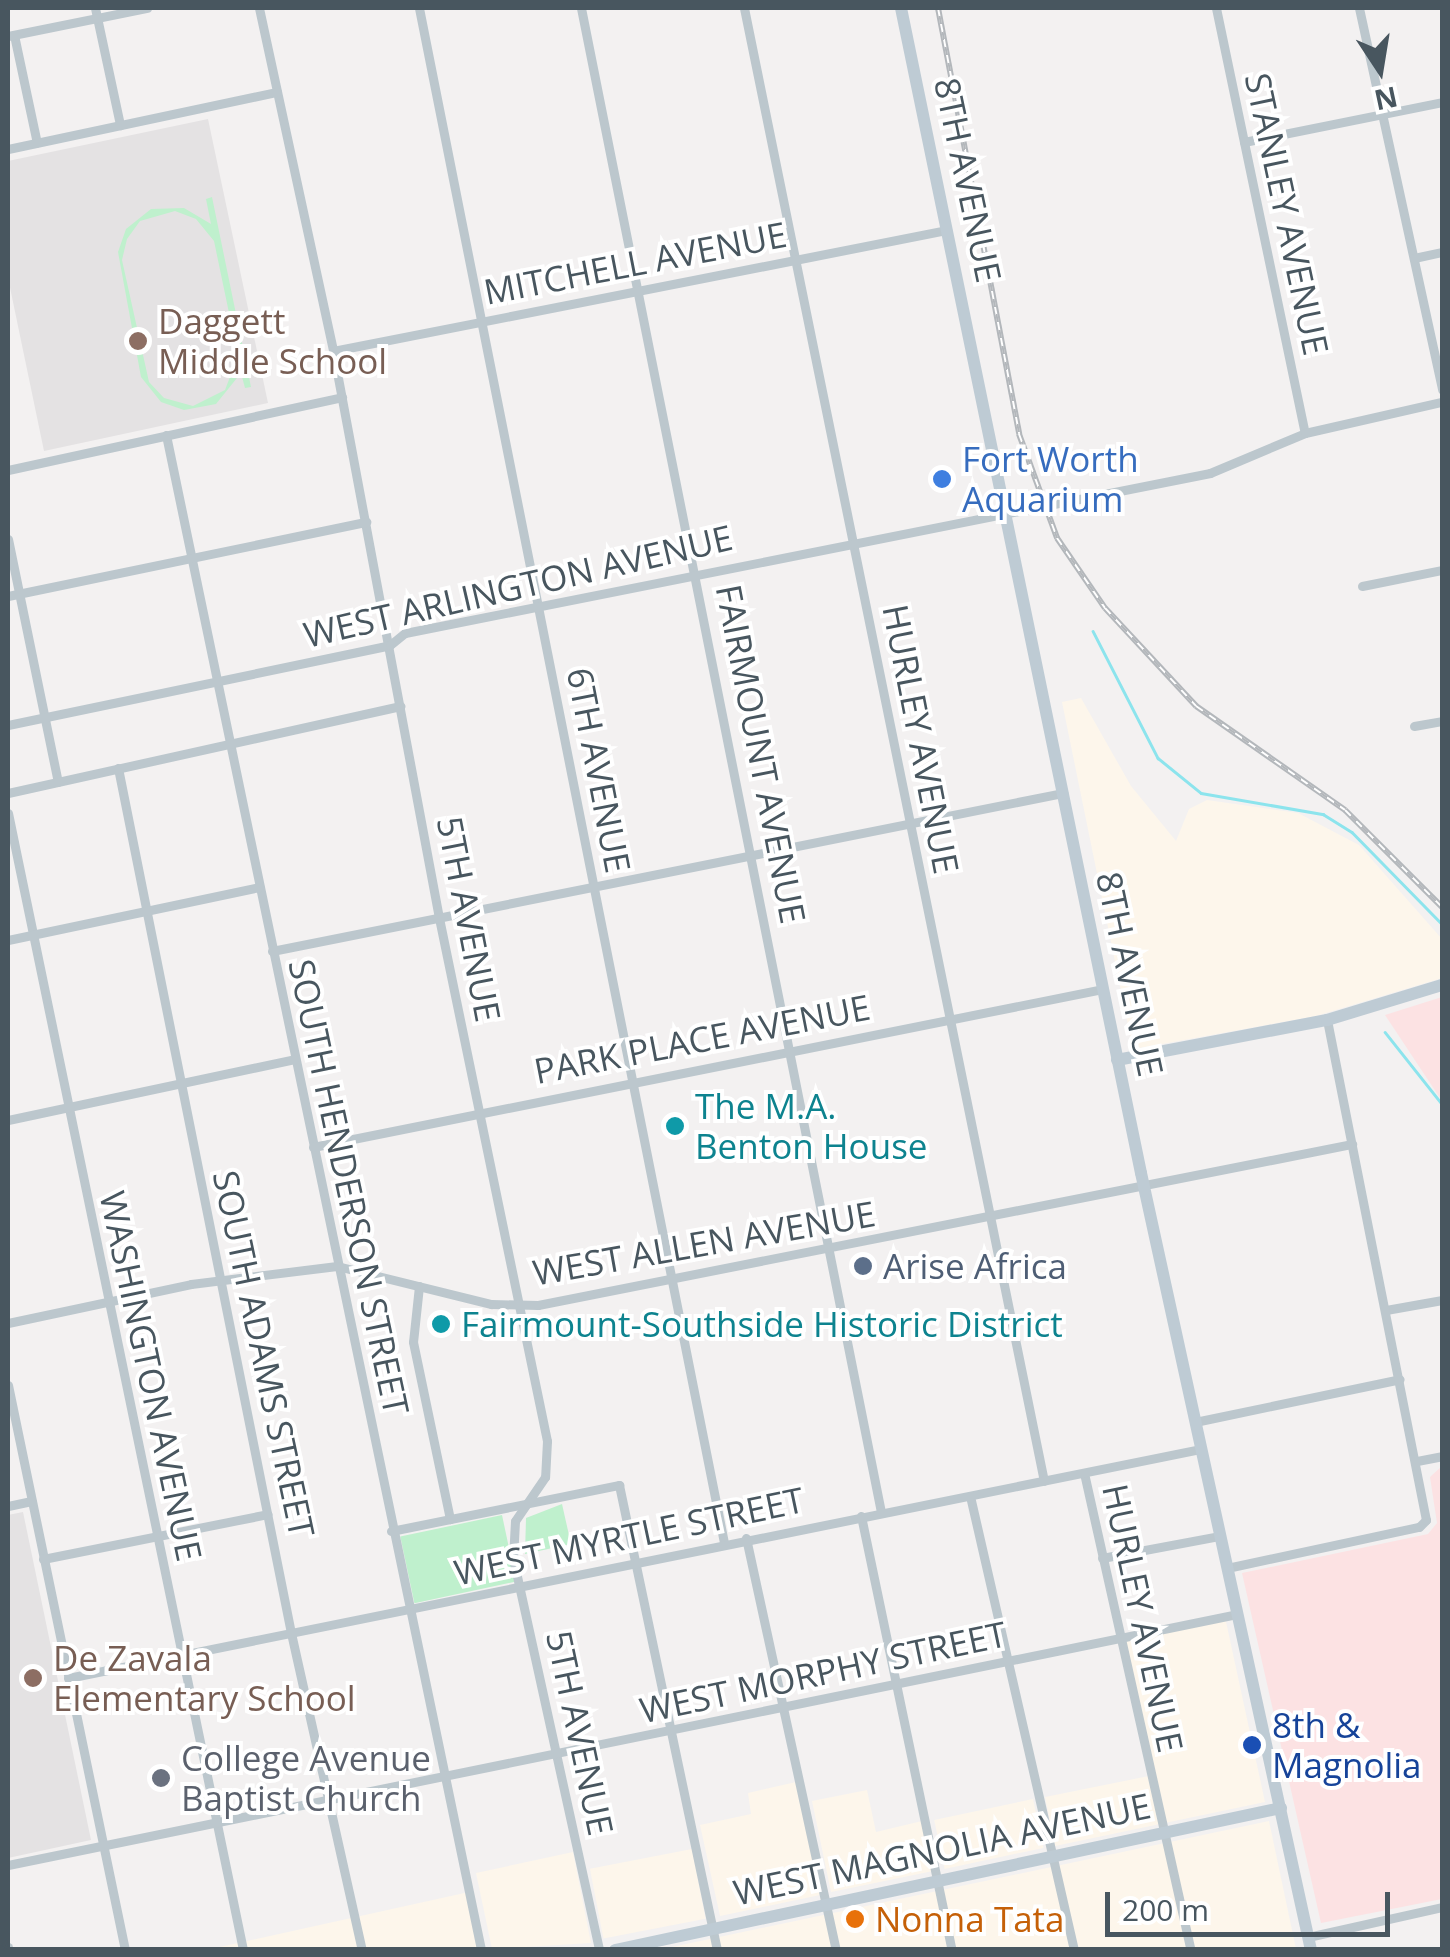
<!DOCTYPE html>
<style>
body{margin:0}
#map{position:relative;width:1450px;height:1957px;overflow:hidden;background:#f3f1f1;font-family:"Open Sans",sans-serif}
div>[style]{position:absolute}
.commercial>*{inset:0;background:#fdf6eb;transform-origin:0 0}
.education>*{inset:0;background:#e4e2e3}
.medical>*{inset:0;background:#fce2e3}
.green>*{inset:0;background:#bff0cd;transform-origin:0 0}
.stream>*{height:2.5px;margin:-1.25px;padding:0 1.25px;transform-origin:1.25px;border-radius:1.25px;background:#8ce4ed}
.street>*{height:9px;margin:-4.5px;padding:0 4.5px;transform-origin:4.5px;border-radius:4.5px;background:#bcc7cd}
.secondary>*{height:12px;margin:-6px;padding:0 6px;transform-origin:6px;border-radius:6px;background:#becbd4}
.rail>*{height:6px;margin-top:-3px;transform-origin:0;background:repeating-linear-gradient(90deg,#fff 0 8px,#b3b7bb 0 16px);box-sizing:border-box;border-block:2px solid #b3b7bb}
.dots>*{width:28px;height:28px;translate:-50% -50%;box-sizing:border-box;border:5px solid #fff;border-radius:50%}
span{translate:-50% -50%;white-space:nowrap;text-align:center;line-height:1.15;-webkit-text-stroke:8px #fff;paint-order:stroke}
.street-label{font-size:35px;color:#48565f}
.education-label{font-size:35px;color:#785e54}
.left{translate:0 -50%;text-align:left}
.shop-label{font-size:35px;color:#366cbe}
.culture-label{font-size:35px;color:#0d838f}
.service-label{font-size:35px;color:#4e5e75}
.transit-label{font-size:35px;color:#164399}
.worship-label{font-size:35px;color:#5b616d}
.food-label{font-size:35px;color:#c56008}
.frame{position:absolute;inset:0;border:10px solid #48565f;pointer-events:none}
.north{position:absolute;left:1330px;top:20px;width:100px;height:100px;-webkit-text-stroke:8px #fff;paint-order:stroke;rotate:168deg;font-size:28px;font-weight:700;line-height:40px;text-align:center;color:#48565f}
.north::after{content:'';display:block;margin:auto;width:35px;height:45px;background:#48565f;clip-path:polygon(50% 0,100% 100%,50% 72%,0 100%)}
.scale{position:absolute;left:1105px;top:1892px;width:285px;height:45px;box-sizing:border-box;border:5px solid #48565f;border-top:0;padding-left:12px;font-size:30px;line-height:35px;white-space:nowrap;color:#48565f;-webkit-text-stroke:8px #fff;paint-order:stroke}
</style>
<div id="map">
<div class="commercial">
<i style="clip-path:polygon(1081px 698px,1131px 786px,1176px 841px,1189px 809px,1207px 800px,1298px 813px,1359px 845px,1442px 939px,1442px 978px,1316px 1016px,1140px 1048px,1131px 1040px,1062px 702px)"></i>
<i style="clip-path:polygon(1225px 1617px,1265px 1802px,1055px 1846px,1045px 1797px,1149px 1776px,1120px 1638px)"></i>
<i style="clip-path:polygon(796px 1782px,820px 1895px,720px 1916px,700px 1825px,751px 1814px,748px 1793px)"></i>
<i style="clip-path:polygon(867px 1790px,876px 1832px,922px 1821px,933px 1871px,831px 1892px,812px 1801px)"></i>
<i style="left:1033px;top:1799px;width:50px;height:101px;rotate:78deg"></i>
<i style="clip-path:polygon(1269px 1821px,1296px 1949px,658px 1950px)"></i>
<i style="left:692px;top:1849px;width:71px;height:104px;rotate:79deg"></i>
<i style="clip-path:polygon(573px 1852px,591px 1943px,492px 1949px,476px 1873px)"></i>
<i style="clip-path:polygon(469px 1892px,479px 1950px,206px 1950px)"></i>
</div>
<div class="education">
<i style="clip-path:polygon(208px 119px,268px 403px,44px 451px,8px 278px,8px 161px)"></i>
<i style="clip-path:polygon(23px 1512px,91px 1840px,8px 1858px,8px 1515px)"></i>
</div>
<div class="medical">
<i style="clip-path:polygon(1442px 997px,1442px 1101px,1385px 1015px)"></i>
<i style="clip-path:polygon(1442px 1466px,1442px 1899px,1321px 1923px,1242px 1573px,1428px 1534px,1437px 1523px,1430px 1477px)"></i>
</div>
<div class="green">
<i style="clip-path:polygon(evenodd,212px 197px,251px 387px,245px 388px,241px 373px,216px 404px,184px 410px,161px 402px,141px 377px,118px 252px,126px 229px,151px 209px,184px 208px,211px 224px,206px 199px,212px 197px,175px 211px,196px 219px,214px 241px,238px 356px,225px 390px,193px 406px,164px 398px,149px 382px,122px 260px,127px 239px,140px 221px,175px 211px)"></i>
<i style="clip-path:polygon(562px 1504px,571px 1544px,525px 1554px,526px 1518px)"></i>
<i style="left:502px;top:1515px;width:68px;height:104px;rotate:78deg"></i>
</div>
<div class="stream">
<i style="left:1093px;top:631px;width:143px;rotate:62.9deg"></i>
<i style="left:1158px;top:758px;width:55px;rotate:39.1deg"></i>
<i style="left:1201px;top:793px;width:124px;rotate:9.8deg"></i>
<i style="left:1323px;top:814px;width:34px;rotate:32deg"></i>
<i style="left:1352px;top:832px;width:129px;rotate:45.6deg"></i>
<i style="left:1385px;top:1032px;width:92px;rotate:51.6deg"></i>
</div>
<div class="street">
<i style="left:95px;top:8px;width:120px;rotate:77.9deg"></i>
<i style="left:259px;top:8px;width:351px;rotate:77.8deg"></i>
<i style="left:333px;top:351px;width:577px;rotate:79.41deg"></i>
<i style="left:439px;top:918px;width:534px;rotate:78.33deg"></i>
<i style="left:547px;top:1441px;width:36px;rotate:93deg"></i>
<i style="left:545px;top:1477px;width:53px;rotate:124.3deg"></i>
<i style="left:515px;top:1521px;width:37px;rotate:93deg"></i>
<i style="left:513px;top:1558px;width:401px;rotate:77.6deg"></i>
<i style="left:419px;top:8px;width:1565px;rotate:78.76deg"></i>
<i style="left:581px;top:8px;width:1534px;rotate:78.72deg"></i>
<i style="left:744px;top:8px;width:1503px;rotate:78.49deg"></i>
<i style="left:1216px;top:8px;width:434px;rotate:78.2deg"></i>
<i style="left:1359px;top:8px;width:391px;rotate:77.7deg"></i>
<i style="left:14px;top:35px;width:110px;rotate:78deg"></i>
<i style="left:8px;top:36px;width:142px;rotate:-11.4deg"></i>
<i style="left:1244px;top:142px;width:202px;rotate:-11.4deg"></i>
<i style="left:8px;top:149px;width:275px;rotate:-12deg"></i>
<i style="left:1414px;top:258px;width:29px;rotate:-12deg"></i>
<i style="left:333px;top:351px;width:626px;rotate:-11.15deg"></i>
<i style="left:166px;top:435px;width:1547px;rotate:78.25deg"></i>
<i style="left:8px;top:470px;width:342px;rotate:-12.3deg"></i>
<i style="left:8px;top:539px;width:248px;rotate:78.4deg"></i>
<i style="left:1362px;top:586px;width:82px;rotate:-11.3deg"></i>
<i style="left:8px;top:596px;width:366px;rotate:-11.7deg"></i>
<i style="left:8px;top:725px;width:390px;rotate:-11.8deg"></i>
<i style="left:390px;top:645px;width:19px;rotate:-39deg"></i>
<i style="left:405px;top:633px;width:821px;rotate:-11.24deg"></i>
<i style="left:1210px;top:473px;width:103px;rotate:-22.8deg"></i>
<i style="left:1305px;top:433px;width:140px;rotate:-12.8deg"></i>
<i style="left:1414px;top:726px;width:28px;rotate:-10deg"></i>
<i style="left:118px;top:768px;width:882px;rotate:78.69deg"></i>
<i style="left:291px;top:1633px;width:325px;rotate:77.4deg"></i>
<i style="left:8px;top:793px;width:402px;rotate:-12.5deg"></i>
<i style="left:8px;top:813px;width:1161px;rotate:78.32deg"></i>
<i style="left:8px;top:940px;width:257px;rotate:-11.9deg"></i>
<i style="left:272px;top:951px;width:807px;rotate:-11.3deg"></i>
<i style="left:8px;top:1120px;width:293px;rotate:-12deg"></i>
<i style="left:313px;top:1147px;width:806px;rotate:-11.31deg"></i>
<i style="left:419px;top:1286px;width:56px;rotate:96.1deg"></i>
<i style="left:413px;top:1342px;width:181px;rotate:78.2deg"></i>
<i style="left:1386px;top:1310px;width:57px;rotate:-10.1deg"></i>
<i style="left:8px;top:1323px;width:187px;rotate:-12deg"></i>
<i style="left:191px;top:1284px;width:147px;rotate:-7deg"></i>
<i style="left:337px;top:1266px;width:159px;rotate:13.9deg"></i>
<i style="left:491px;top:1304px;width:47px;rotate:1.2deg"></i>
<i style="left:538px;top:1305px;width:830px;rotate:-11.19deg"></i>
<i style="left:8px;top:1385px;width:577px;rotate:78.3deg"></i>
<i style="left:1195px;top:1422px;width:209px;rotate:-11.8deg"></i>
<i style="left:1417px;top:1461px;width:25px;rotate:-11deg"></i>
<i style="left:1084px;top:1473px;width:489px;rotate:77.4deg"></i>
<i style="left:970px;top:1496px;width:466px;rotate:77.1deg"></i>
<i style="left:8px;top:1506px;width:24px;rotate:-12deg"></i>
<i style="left:861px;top:1516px;width:443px;rotate:78.2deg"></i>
<i style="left:391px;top:1531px;width:233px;rotate:-11.4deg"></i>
<i style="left:619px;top:1485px;width:475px;rotate:78.1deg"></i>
<i style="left:746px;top:1538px;width:422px;rotate:77.7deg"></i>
<i style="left:1102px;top:1558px;width:120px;rotate:-10.6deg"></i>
<i style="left:43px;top:1559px;width:229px;rotate:-11.3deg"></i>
<i style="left:1227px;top:1568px;width:196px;rotate:-12.1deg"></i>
<i style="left:1419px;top:1527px;width:10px;rotate:-45deg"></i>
<i style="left:1426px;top:1520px;width:510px;rotate:-101.2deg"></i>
<i style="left:68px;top:1678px;width:1156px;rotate:-11.43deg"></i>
<i style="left:8px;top:1865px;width:1254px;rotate:-11.54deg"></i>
<i style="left:1308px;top:1937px;width:137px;rotate:-12.6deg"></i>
<i style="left:8px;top:1947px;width:3px;rotate:90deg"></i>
</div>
<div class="secondary">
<i style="left:901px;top:8px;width:1189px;rotate:78.36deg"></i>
<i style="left:1141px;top:1173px;width:795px;rotate:77.66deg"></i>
<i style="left:1117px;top:1060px;width:214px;rotate:-10.8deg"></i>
<i style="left:1327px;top:1020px;width:120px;rotate:-16.9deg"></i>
<i style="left:615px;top:1950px;width:681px;rotate:-12.04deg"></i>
</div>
<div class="rail">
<i style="left:938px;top:8px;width:434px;rotate:79.2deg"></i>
<i style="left:1019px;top:434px;width:111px;rotate:69.9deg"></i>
<i style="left:1057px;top:538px;width:85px;rotate:55.6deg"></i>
<i style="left:1105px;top:608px;width:134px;rotate:47.1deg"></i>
<i style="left:1196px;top:706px;width:182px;rotate:34.9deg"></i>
<i style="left:1345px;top:810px;width:137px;rotate:45deg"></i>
</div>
<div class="dots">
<i style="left:138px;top:341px;background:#8d6e63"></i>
<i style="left:942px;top:479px;background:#3f7fe0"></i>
<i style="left:675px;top:1126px;background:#0f9aa8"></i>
<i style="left:863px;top:1266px;background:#5c6f8a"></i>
<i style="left:441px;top:1324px;background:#0f9aa8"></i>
<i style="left:33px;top:1678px;background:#8d6e63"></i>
<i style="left:1252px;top:1745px;background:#1a4fb4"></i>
<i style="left:161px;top:1778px;background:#6b7280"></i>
<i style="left:855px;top:1919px;background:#e8710a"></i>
</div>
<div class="street-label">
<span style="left:968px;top:180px;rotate:78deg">8TH AVENUE</span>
<span style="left:1287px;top:214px;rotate:78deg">STANLEY AVENUE</span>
<span style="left:635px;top:263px;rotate:-11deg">MITCHELL AVENUE</span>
<span style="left:518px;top:586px;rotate:-13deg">WEST ARLINGTON AVENUE</span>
<span style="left:921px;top:739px;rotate:79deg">HURLEY AVENUE</span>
<span style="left:761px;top:754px;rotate:79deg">FAIRMOUNT AVENUE</span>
<span style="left:599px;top:770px;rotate:79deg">6TH AVENUE</span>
<span style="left:469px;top:919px;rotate:79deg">5TH AVENUE</span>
<span style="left:1130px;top:974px;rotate:78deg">8TH AVENUE</span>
<span style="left:702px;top:1039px;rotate:-11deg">PARK PLACE AVENUE</span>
<span style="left:349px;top:1187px;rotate:78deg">SOUTH HENDERSON STREET</span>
<span style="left:704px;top:1243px;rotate:-10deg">WEST ALLEN AVENUE</span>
<span style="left:264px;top:1354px;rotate:78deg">SOUTH ADAMS STREET</span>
<span style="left:151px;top:1376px;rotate:78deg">WASHINGTON AVENUE</span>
<span style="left:629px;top:1536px;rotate:-12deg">WEST MYRTLE STREET</span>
<span style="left:1143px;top:1618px;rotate:78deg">HURLEY AVENUE</span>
<span style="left:823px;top:1672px;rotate:-12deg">WEST MORPHY STREET</span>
<span style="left:580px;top:1733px;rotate:78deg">5TH AVENUE</span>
<span style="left:942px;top:1849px;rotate:-12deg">WEST MAGNOLIA AVENUE</span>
</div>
<div class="education-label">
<span class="left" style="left:158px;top:341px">Daggett<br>Middle School</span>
<span class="left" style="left:53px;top:1678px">De Zavala<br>Elementary School</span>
</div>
<div class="shop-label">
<span class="left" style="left:962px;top:479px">Fort Worth<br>Aquarium</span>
</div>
<div class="culture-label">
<span class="left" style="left:695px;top:1126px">The M.A.<br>Benton House</span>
<span class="left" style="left:461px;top:1324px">Fairmount-Southside Historic District</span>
</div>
<div class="service-label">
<span class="left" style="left:883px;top:1266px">Arise Africa</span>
</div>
<div class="transit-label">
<span class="left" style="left:1272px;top:1745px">8th &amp;<br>Magnolia</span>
</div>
<div class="worship-label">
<span class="left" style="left:181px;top:1778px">College Avenue<br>Baptist Church</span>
</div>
<div class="food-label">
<span class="left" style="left:875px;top:1919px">Nonna Tata</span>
</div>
<div class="frame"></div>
<div class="north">N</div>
<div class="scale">200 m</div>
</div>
